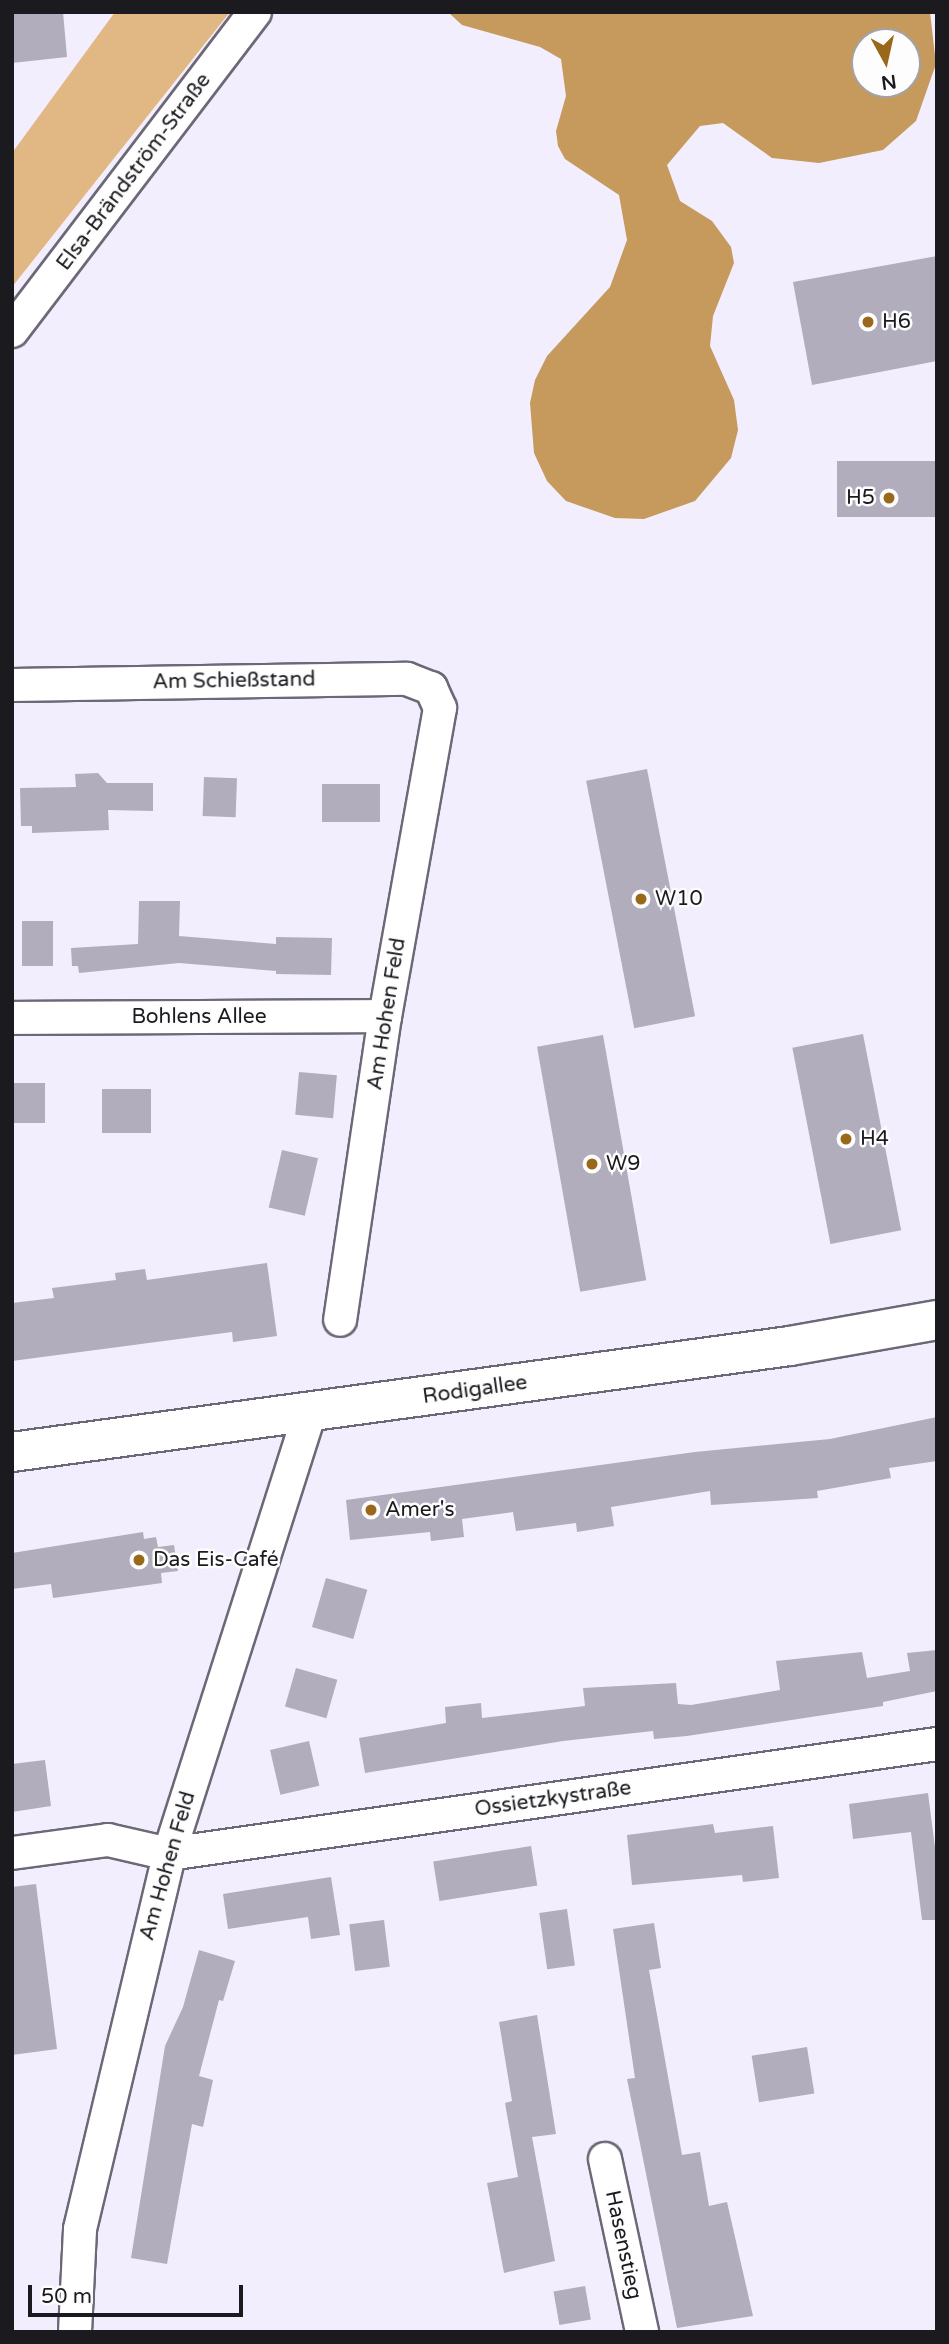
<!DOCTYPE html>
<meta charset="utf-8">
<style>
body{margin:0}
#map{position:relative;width:949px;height:2344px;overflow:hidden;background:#f2eefd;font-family:"Varela Round",sans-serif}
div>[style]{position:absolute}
.green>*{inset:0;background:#e1b883}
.water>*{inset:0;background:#c6995c}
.building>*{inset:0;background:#b1adbc;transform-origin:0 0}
.roads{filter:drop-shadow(2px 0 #6c6876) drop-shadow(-2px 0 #6c6876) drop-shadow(0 2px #6c6876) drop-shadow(0 -2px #6c6876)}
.minor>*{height:32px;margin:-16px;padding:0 16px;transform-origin:16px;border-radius:16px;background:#fff}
.secondary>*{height:38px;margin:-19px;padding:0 19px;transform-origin:19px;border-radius:19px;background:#fff}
.dots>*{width:19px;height:19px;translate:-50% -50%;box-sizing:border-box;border:4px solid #fdfdfd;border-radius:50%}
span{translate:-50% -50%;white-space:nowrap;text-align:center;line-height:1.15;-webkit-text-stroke:5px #fdfdfd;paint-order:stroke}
.street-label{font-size:21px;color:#1b1a1f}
.poi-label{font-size:21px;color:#1b1a1f}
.left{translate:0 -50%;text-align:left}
.right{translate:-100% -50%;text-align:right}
.frame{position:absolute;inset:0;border:14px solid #1b1a1f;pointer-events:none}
.north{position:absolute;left:851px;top:28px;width:70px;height:70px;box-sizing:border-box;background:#fdfdfd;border:2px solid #a3a2a4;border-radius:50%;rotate:172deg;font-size:19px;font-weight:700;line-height:28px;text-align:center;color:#1b1a1f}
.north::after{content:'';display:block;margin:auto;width:24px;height:32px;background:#99681b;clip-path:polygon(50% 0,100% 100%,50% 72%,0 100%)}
.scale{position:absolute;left:28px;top:2285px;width:215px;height:32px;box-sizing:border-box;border:4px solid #1b1a1f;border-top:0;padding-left:9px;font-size:21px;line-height:24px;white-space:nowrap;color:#1b1a1f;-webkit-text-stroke:5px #fdfdfd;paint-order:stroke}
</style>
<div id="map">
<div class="green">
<i style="clip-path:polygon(115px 12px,230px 12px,12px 287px,12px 153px)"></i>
</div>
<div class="water">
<i style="clip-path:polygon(evenodd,448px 12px,930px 12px,936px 64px,916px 121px,883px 150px,819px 163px,772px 158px,723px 123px,700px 126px,667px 165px,680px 201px,712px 221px,731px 247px,734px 263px,713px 316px,710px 346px,734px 400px,738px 430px,731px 458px,695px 501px,644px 519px,615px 518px,566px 501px,547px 481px,534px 453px,530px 403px,535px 380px,547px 356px,610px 287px,627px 240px,619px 195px,565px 159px,558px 146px,556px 131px,566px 96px,561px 59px,540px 47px,462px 25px,448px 12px,865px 42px,907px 42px,907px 84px,865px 84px,865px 42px)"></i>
</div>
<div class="building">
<i style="clip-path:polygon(12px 12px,63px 12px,67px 57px,12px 63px)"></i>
<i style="clip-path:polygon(937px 256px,937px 361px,812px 385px,793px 282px)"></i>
<i style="left:937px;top:461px;width:56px;height:100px;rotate:90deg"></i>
<i style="left:647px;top:769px;width:252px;height:62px;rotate:79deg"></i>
<i style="clip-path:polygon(98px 773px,107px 783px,153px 783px,153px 811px,108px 810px,109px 830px,32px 833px,32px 826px,21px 826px,20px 788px,76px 787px,75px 774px)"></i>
<i style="left:204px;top:777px;width:33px;height:39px;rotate:2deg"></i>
<i style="left:322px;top:784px;width:58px;height:38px"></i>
<i style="clip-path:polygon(139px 901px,180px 901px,179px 936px,276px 944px,276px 937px,332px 938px,331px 975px,276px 974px,276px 971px,179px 963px,79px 973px,78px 966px,72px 966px,71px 948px,138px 944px)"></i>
<i style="left:22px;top:921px;width:31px;height:45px"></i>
<i style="left:863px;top:1034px;width:200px;height:72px;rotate:79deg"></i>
<i style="left:603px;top:1035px;width:249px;height:67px;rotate:80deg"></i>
<i style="left:299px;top:1072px;width:38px;height:43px;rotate:5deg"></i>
<i style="left:12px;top:1083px;width:33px;height:40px"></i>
<i style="left:102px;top:1089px;width:49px;height:44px"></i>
<i style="left:282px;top:1150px;width:37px;height:59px;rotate:13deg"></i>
<i style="clip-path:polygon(267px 1263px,277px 1336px,233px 1342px,232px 1332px,12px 1361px,12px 1303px,54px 1298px,52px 1288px,116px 1280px,115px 1273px,145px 1269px,147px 1280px)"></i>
<i style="clip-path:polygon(937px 1417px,937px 1461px,889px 1468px,891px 1478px,817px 1491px,818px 1498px,711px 1505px,710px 1491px,611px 1507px,614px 1526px,577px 1532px,576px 1523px,516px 1531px,513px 1512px,462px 1519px,464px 1537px,431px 1541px,430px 1532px,350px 1540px,346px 1500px,695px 1452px,830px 1439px)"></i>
<i style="clip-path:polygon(143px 1532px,144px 1539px,156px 1537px,158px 1547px,174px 1545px,178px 1571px,161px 1573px,162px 1583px,53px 1598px,51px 1584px,12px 1589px,12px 1553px)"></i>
<i style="left:326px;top:1578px;width:43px;height:51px;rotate:16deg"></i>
<i style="clip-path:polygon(937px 1650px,937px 1691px,883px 1702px,883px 1706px,687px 1736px,654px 1739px,653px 1731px,563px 1741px,365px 1773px,359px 1738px,446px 1723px,445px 1707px,481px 1703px,482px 1718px,585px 1706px,583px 1688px,676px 1683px,678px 1704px,691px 1705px,780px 1690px,776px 1661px,862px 1652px,867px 1678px,910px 1671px,907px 1653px)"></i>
<i style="left:296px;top:1668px;width:43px;height:40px;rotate:16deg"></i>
<i style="left:309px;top:1741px;width:46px;height:40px;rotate:77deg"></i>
<i style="clip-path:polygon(45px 1760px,51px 1806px,12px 1812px,12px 1764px)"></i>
<i style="clip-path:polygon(928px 1793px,937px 1863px,937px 1920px,922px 1920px,911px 1832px,853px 1839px,849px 1804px)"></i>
<i style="clip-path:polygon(713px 1824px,715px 1833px,773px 1826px,779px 1878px,743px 1882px,742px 1875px,632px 1885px,627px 1835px)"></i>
<i style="left:531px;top:1846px;width:40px;height:99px;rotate:81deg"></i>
<i style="clip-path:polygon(331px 1877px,340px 1935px,311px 1939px,308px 1917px,228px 1929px,223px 1894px)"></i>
<i style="clip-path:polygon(36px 1884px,57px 2049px,12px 2055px,12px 1887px)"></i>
<i style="left:567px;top:1909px;width:57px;height:28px;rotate:82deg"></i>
<i style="left:384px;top:1920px;width:47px;height:35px;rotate:83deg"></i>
<i style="clip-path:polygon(654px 1923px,661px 1968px,649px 1970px,682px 2155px,700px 2152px,709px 2206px,727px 2202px,753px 2316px,677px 2328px,627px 2079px,635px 2078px,613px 1929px)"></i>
<i style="clip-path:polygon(199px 1950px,235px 1961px,223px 2001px,219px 2000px,199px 2076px,213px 2080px,203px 2127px,192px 2124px,167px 2264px,131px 2258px,165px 2046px,183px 2007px)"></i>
<i style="clip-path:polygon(537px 2015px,556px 2134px,532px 2137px,555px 2261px,504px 2273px,487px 2183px,518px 2177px,505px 2103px,512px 2101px,499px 2022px)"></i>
<i style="left:807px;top:2047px;width:47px;height:56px;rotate:81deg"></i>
<i style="left:585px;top:2286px;width:34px;height:32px;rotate:80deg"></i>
</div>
<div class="roads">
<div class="minor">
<i style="left:12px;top:331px;width:401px;rotate:-52.7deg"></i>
<i style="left:12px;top:685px;width:395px;rotate:-0.9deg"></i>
<i style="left:407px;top:679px;width:26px;rotate:21deg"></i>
<i style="left:431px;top:688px;width:22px;rotate:66deg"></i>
<i style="left:440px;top:708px;width:313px;rotate:100.1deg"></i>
<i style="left:385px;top:1016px;width:307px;rotate:98.4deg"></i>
<i style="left:12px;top:1018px;width:373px;rotate:-0.3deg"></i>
<i style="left:12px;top:1853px;width:97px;rotate:-7.7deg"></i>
<i style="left:108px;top:1840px;width:63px;rotate:12.9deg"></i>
<i style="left:169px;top:1854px;width:776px;rotate:-8.15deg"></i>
<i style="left:605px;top:2159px;width:177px;rotate:77.9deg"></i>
<i style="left:75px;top:2332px;width:103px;rotate:-87.2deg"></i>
<i style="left:80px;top:2229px;width:385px;rotate:-76.6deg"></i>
<i style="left:169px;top:1854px;width:464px;rotate:-72.3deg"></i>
</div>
<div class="secondary">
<i style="left:12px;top:1452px;width:785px;rotate:-7.76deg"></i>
<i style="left:790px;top:1346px;width:149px;rotate:-10deg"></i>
</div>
</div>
<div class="dots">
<i style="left:868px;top:322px;background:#99681b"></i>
<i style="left:889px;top:498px;background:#99681b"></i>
<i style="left:641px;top:899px;background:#99681b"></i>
<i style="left:846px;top:1139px;background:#99681b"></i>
<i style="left:592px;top:1164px;background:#99681b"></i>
<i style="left:371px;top:1510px;background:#99681b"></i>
<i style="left:139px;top:1560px;background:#99681b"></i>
</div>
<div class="street-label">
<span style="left:134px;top:172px;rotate:-53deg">Elsa-Brändström-Straße</span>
<span style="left:234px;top:681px;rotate:-1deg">Am Schießstand</span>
<span style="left:387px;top:1014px;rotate:-81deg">Am Hohen Feld</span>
<span style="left:199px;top:1017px">Bohlens Allee</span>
<span style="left:475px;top:1390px;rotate:-8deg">Rodigallee</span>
<span style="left:553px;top:1799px;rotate:-8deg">Ossietzkystraße</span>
<span style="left:168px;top:1866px;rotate:-74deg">Am Hohen Feld</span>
<span style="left:623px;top:2245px;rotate:78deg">Hasenstieg</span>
</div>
<div class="poi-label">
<span class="left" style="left:882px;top:322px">H6</span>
<span class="right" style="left:875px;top:498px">H5</span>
<span class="left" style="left:655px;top:899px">W10</span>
<span class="left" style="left:860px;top:1139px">H4</span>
<span class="left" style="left:606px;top:1164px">W9</span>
<span class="left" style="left:385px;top:1510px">Amer's</span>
<span class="left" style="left:153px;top:1560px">Das Eis-Café</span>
</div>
<div class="frame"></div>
<div class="north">N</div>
<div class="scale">50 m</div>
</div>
